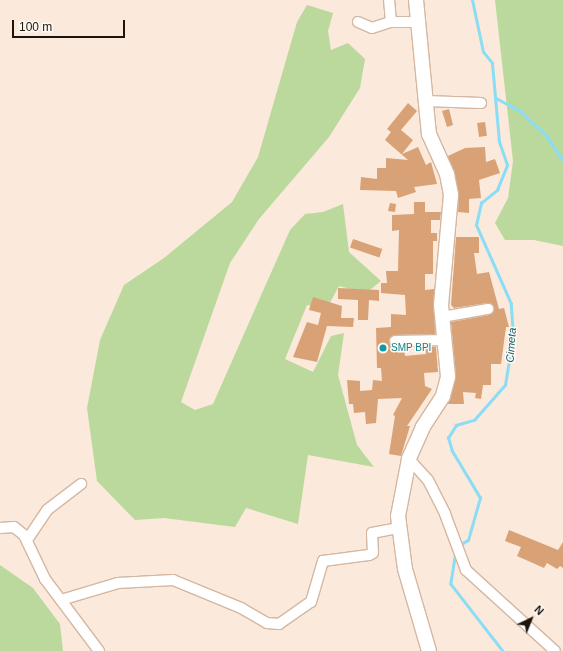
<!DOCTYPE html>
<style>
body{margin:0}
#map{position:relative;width:563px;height:651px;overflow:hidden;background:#fbe9db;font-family:Helvetica,sans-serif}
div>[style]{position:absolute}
.green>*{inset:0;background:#bbd99d}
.stream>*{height:2.5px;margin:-1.25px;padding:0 1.25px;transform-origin:1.25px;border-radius:1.25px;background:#8addf5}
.building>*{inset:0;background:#d9a276;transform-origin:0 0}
.roads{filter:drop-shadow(1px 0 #d4b7a1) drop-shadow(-1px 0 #d4b7a1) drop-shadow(0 1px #d4b7a1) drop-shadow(0 -1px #d4b7a1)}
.minor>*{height:10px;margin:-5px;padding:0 5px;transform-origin:5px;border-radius:5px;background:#fff}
.highway>*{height:14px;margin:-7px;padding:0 7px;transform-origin:7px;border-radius:7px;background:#fff}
.dots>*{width:11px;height:11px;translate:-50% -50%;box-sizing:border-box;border:2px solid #fff9f4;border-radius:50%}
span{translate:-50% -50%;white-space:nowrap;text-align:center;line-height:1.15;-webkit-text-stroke:3px #fff9f4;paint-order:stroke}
.culture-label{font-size:10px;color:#0d838f}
.left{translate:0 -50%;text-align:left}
.water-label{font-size:11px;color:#125869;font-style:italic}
.north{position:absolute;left:511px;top:599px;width:40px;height:40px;-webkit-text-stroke:3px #fff9f4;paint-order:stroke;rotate:43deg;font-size:11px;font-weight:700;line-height:16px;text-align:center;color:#1e140c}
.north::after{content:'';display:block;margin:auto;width:14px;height:18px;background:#1e140c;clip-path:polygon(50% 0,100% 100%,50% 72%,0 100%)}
.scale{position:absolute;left:12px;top:20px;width:113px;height:18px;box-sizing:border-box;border:2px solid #1e140c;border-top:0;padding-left:5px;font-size:12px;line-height:14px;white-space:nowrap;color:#1e140c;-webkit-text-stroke:3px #fff9f4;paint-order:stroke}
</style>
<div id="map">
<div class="green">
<i style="clip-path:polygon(495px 0,563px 0,563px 246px,534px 240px,505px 240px,495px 223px,508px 198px,513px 161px)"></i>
<i style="clip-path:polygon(307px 5px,333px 13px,328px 31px,331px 50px,348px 43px,365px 59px,360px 88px,329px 137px,259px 219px,230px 263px,181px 402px,195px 410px,213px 404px,290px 230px,305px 214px,323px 212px,343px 204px,349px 252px,381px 281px,366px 293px,339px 286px,327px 308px,307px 305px,285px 359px,313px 372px,331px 336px,344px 333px,338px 375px,357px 445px,374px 467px,308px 455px,298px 524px,246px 508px,235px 527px,164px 518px,135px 520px,97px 481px,87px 408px,100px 340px,124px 285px,164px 258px,232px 202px,258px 157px,297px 22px)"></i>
<i style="clip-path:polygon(0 565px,33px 588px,60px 624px,63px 651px,0 651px)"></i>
</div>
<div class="stream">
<i style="left:496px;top:98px;width:26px;rotate:28deg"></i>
<i style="left:519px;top:110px;width:37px;rotate:43deg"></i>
<i style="left:546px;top:135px;width:30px;rotate:56deg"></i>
<i style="left:459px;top:545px;width:10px;rotate:-29deg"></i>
<i style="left:468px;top:540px;width:44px;rotate:-74.1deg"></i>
<i style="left:480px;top:498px;width:55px;rotate:-120.8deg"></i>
<i style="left:452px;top:451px;width:14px;rotate:-107deg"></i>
<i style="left:448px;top:438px;width:15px;rotate:-58deg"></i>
<i style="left:456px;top:425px;width:19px;rotate:-16deg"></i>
<i style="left:474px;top:420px;width:47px;rotate:-48.5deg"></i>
<i style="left:505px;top:385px;width:50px;rotate:-80.7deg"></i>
<i style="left:513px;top:336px;width:32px;rotate:-94deg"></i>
<i style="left:511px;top:304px;width:86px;rotate:-113.9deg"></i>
<i style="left:476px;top:225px;width:23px;rotate:-77deg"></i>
<i style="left:481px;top:203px;width:21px;rotate:-39deg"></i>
<i style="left:497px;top:190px;width:27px;rotate:-68deg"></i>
<i style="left:507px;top:165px;width:24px;rotate:-109deg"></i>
<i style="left:499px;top:142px;width:79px;rotate:-95.1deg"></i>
<i style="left:492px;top:63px;width:14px;rotate:-129deg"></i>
<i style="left:483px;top:52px;width:53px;rotate:-101.9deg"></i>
<i style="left:456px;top:551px;width:33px;rotate:99deg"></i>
<i style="left:451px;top:584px;width:85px;rotate:52.2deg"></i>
</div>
<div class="building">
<i style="clip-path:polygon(408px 103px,417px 111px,401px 130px,413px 140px,402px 154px,418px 147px,426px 165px,431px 162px,437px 184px,414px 187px,416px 192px,398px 198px,396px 191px,360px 190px,361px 177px,377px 179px,377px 168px,386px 168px,386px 158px,408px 160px,385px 140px,391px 132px,387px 129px)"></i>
<i style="clip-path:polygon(449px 109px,453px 125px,447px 127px,442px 111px)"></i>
<i style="left:485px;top:122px;width:14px;height:8px;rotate:82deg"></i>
<i style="clip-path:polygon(485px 147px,486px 162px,495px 159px,500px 173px,479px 180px,481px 198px,469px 199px,469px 213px,458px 212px,459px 193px,448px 156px,465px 148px)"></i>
<i style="clip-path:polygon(414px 202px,425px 202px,425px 212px,441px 212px,440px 220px,431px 220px,431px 233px,437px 233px,437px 241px,433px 241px,433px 274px,425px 274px,425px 290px,434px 289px,435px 334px,394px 335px,389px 342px,392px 347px,404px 347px,405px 356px,426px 354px,425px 347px,436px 347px,438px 372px,424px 373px,425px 386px,432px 389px,407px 426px,410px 426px,401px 456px,389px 454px,395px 416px,393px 415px,402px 398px,378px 399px,376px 423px,366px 424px,365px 412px,354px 413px,353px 404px,349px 404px,347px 380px,360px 381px,360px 391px,372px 390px,373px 380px,382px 381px,381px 368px,377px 368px,376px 328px,391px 327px,391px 314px,406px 315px,405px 295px,381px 293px,381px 283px,387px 283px,386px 271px,398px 271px,399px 230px,392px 231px,392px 215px,414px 214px)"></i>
<i style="clip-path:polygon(390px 203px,396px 204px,395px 212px,388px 211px)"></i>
<i style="clip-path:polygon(456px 237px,479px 237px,479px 253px,474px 253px,477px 274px,489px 272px,499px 309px,504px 308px,509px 327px,506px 327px,501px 364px,491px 364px,491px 385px,483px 385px,481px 399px,475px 398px,476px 393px,463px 392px,464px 404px,448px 404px,456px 376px,451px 322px,489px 315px,494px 308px,487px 303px,454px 308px,451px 305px)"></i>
<i style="left:353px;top:239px;width:31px;height:9px;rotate:19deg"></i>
<i style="clip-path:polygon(338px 288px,379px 290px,379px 301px,369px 300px,368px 320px,358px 320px,358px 300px,338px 299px)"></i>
<i style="clip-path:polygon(313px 297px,342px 306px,341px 318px,354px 318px,353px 327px,327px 326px,317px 362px,293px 357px,307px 322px,318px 325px,321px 313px,309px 310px)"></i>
<i style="clip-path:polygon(509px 530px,558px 550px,563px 542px,563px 568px,560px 566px,557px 569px,547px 563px,544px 568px,517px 556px,521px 547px,505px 541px)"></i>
</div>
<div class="roads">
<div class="minor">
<i style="left:358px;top:22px;width:15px;rotate:23deg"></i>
<i style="left:372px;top:28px;width:20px;rotate:-18deg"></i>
<i style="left:391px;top:22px;width:22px;rotate:-95deg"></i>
<i style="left:391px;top:22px;width:28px"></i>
<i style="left:426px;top:101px;width:55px;rotate:2.1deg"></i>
<i style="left:442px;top:317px;width:47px;rotate:-9.9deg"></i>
<i style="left:395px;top:341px;width:51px;rotate:-1.1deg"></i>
<i style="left:409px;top:459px;width:28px;rotate:48deg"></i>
<i style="left:428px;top:480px;width:38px;rotate:63deg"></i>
<i style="left:445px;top:514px;width:60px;rotate:69.4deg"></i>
<i style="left:466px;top:570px;width:120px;rotate:42.3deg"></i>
<i style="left:0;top:528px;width:14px;rotate:-4deg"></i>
<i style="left:14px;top:527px;width:13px;rotate:39deg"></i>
<i style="left:24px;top:535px;width:49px;rotate:64.5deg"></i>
<i style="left:45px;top:579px;width:90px;rotate:53.1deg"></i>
<i style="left:27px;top:540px;width:36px;rotate:-56deg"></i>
<i style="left:47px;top:510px;width:43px;rotate:-37.4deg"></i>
<i style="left:61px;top:600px;width:59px;rotate:-16.6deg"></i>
<i style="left:118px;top:583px;width:55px;rotate:-3.1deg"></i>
<i style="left:173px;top:580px;width:74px;rotate:22.4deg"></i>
<i style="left:241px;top:608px;width:30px;rotate:30deg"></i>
<i style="left:267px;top:623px;width:12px;rotate:5deg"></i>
<i style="left:279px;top:624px;width:39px;rotate:-35deg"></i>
<i style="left:311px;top:602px;width:43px;rotate:-73.7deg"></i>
<i style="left:323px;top:561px;width:46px;rotate:-7.4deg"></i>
<i style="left:369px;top:555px;width:4px;rotate:-27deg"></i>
<i style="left:373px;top:553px;width:20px;rotate:-93deg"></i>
<i style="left:372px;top:533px;width:26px;rotate:-11deg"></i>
</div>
<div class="highway">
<i style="left:416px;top:0;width:135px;rotate:84.5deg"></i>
<i style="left:429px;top:134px;width:44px;rotate:65.8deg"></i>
<i style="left:447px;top:174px;width:21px;rotate:79deg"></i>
<i style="left:451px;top:195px;width:110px;rotate:95.2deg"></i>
<i style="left:441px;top:305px;width:72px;rotate:84.4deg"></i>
<i style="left:448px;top:377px;width:20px;rotate:105deg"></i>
<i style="left:443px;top:396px;width:37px;rotate:123deg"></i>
<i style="left:423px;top:427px;width:35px;rotate:114deg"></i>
<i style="left:409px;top:459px;width:58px;rotate:100.9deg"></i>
<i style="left:398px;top:516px;width:53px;rotate:82.5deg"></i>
<i style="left:405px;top:569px;width:85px;rotate:73.7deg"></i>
</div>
</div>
<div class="dots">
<i style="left:383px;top:348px;background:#0f9aa8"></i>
</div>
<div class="culture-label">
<span class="left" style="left:391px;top:348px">SMP BPI</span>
</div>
<div class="water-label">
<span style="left:511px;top:345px;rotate:-86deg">Cimeta</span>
</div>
<div class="north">N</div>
<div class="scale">100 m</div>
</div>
